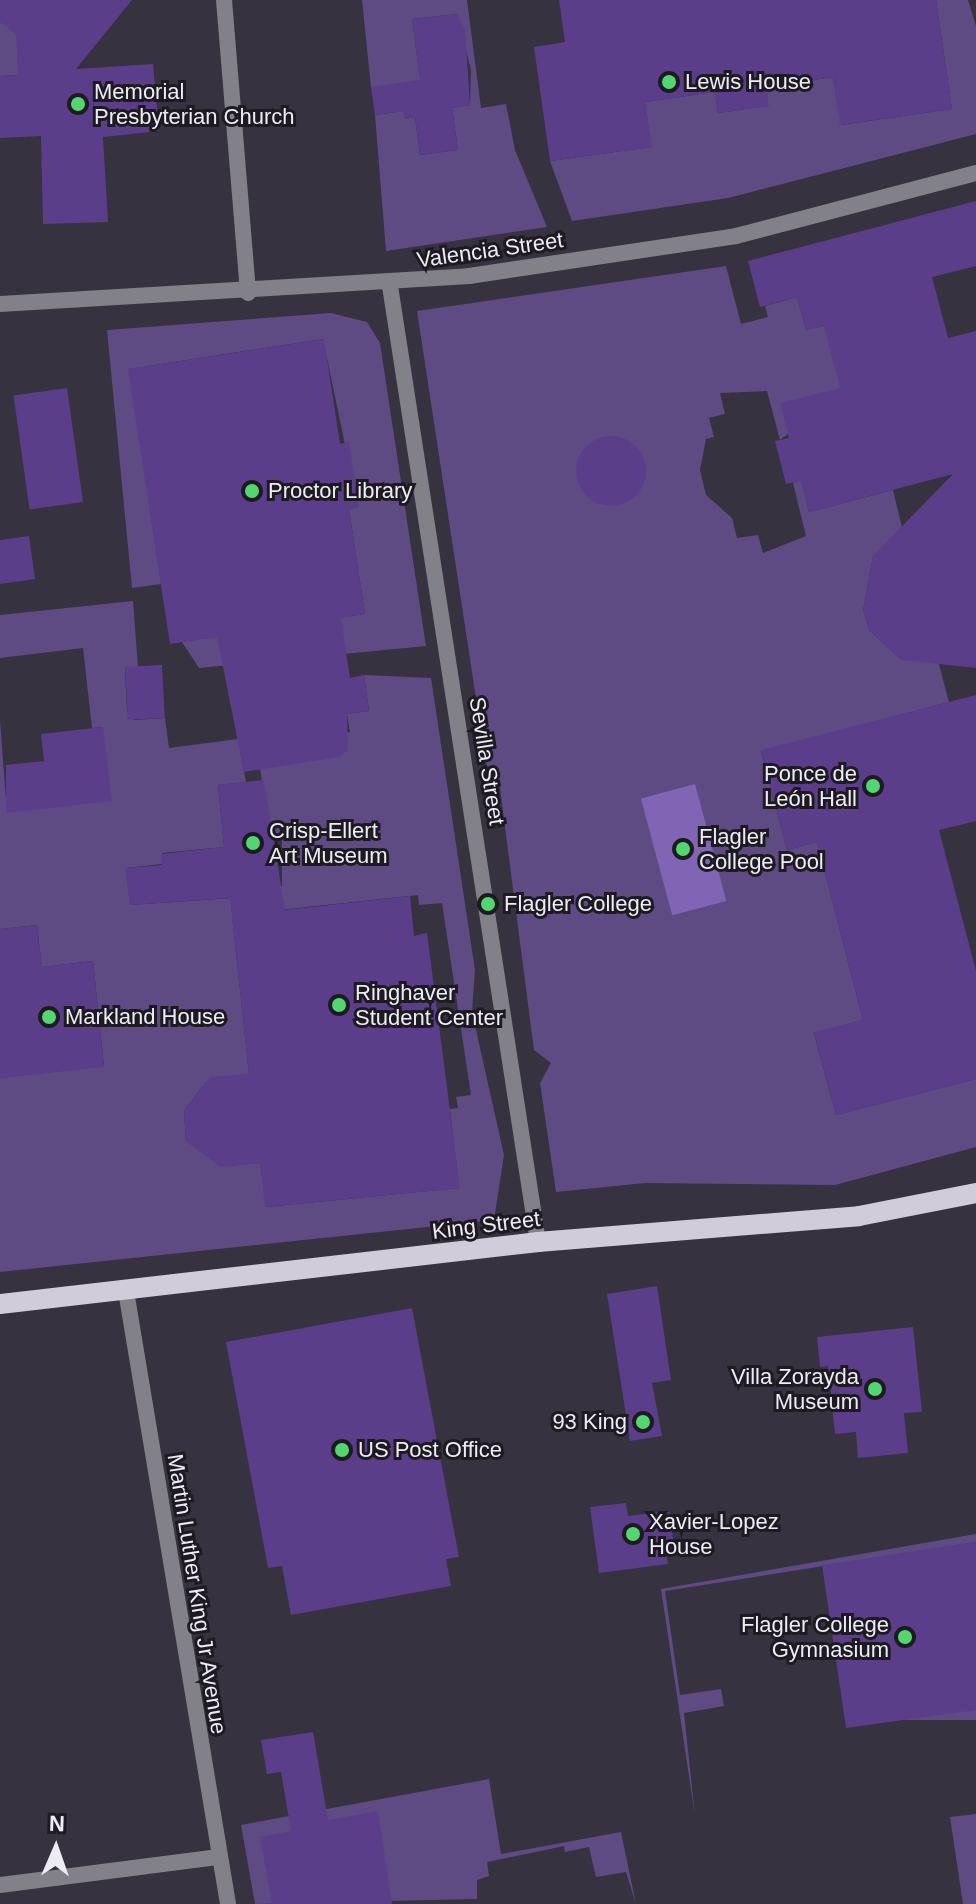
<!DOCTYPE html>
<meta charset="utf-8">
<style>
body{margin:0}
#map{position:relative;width:976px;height:1904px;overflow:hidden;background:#36323f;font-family:Arial,sans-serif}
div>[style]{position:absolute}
.green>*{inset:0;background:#5e4b84;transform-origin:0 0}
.water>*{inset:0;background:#8165b5;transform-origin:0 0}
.building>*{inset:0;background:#5a3e8a;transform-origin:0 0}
.round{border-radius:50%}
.minor>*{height:16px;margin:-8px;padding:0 8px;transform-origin:8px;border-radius:8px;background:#828187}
.tertiary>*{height:16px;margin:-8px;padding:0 8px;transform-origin:8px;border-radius:8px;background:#828187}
.primary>*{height:20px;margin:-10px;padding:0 10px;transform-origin:10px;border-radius:10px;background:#d0ccda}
.dots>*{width:22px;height:22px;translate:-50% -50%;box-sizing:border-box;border:4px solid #1d1b21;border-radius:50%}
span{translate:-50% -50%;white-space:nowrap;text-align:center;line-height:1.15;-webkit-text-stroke:6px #1d1b21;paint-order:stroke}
.poi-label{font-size:22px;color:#edebf3}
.left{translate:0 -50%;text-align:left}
.right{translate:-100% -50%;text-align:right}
.street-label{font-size:22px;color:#edebf3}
.north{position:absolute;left:16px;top:1808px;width:80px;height:80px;-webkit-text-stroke:6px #1d1b21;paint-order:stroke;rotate:2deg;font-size:22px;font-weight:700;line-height:32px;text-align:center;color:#edebf3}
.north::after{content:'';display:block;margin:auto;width:28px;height:36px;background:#edebf3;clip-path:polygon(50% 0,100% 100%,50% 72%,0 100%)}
</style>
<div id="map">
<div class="green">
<i style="clip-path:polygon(362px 0,467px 0,481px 108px,506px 104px,515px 150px,547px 227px,386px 251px,375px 115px,404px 111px,405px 119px,415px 117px,420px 155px,458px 150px,452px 108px,470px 105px,471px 70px,457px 14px,412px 19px,421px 86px,371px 87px)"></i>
<i style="clip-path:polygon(936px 0,968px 0,976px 26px,976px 134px,728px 198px,572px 221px,550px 161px,651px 147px,645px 102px,715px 92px,718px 113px,768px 106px,766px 87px,833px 77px,841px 125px,952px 109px)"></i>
<i style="clip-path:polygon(0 22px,27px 32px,18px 75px,0 76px)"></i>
<i style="clip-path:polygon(726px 266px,741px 324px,768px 317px,765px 306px,797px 297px,806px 330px,824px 326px,889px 354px,780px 440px,767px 391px,720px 393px,725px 414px,709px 418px,714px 437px,706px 439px,700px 470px,706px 495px,732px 518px,737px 538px,758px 535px,763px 553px,806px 536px,793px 483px,801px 480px,809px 512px,893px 490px,904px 536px,873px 556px,863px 611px,870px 631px,902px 660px,938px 661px,949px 702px,761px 751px,787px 850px,817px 842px,863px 1020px,814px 1033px,836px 1115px,976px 1079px,976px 1147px,835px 1185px,645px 1183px,556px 1192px,540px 1083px,551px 1063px,534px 1050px,499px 781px,486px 764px,417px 311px)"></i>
<i style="clip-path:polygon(331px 313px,367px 322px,380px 343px,426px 646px,199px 668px,182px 642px,365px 614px,349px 509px,358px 507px,323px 339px,129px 369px,161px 584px,132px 588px,107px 330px)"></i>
<i style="clip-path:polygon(evenodd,133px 601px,138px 667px,125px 668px,127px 711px,134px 720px,165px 718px,169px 748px,238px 739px,246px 782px,218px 785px,224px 847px,162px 853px,162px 864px,126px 868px,130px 905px,233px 898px,282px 886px,282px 839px,270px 839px,259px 760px,350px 732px,347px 714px,369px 711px,364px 675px,431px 678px,475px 970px,472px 1012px,504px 1155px,494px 1220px,0 1272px,0 1078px,104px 1066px,93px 961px,42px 967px,37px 925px,0 929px,0 720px,7px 813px,103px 727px,92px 728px,83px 648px,0 658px,0 615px,133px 601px,418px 895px,419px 905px,442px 903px,471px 1095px,456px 1097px,458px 1108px,450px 1109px,459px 1188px,266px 1207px,260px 1163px,225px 1166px,186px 1141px,184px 1111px,202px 1087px,249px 1074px,232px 915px,418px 895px)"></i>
<i style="clip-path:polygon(976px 1534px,976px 1542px,665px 1591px,680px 1695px,721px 1689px,724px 1706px,684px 1713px,695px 1816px,661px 1589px)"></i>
<i style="left:976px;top:1710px;width:10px;height:131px;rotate:90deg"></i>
<i style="clip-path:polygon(489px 1779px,501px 1854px,621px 1832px,636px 1904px,626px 1872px,596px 1877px,589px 1847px,565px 1852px,564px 1846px,487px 1862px,489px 1876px,477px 1880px,477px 1899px,255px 1904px,241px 1825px)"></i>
<i style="clip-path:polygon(976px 1814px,976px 1904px,963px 1904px,950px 1817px)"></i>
</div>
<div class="water">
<i style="left:695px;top:784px;width:121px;height:56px;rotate:75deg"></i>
</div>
<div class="building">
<i style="clip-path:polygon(0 0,132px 0,76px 69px,153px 64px,159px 131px,103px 137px,108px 222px,43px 224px,41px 136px,0 138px,0 76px,18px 75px,16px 34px,0 22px)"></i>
<i style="clip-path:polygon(559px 0,936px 0,952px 109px,840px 125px,833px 77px,766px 87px,769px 106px,718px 113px,715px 92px,645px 102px,652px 147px,550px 161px,534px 47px,565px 42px)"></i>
<i style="clip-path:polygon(457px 14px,465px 29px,470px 105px,452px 108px,458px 150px,420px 155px,415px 117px,405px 119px,404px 111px,375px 115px,371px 87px,420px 80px,412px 19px)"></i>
<i style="clip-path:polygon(976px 201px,976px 266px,932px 277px,948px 338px,976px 331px,976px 668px,902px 660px,870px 631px,863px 611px,873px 556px,953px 474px,809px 512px,801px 481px,786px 484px,775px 441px,789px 438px,780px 403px,840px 388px,824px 326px,806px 330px,797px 297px,760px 307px,748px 261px)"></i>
<i style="clip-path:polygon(324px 339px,340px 444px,349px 442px,359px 507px,349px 509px,365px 614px,341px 618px,350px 678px,364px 675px,369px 711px,347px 714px,348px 750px,339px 757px,244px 772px,217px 637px,170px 644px,128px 369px)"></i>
<i style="left:67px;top:388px;width:115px;height:54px;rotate:82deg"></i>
<i class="round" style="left:576px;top:436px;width:70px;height:70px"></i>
<i style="clip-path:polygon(29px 536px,35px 579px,0 584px,0 540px)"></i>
<i style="left:162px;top:665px;width:53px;height:37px;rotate:87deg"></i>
<i style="clip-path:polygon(976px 695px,976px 821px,939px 830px,976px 971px,976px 1079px,836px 1115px,814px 1032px,863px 1020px,817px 842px,787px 850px,761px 750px)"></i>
<i style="clip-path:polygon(103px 727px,112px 801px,6px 813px,6px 765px,44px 761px,41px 734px)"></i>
<i style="clip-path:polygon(264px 780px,285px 910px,410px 896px,414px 936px,427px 933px,460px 1188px,265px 1207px,260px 1163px,220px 1167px,186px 1141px,184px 1111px,210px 1077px,249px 1074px,230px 898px,130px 905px,125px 868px,162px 865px,161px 854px,224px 847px,218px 785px)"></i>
<i style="clip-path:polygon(37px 925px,42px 967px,93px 961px,104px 1067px,0 1078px,0 929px)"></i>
<i style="clip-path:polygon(657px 1286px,671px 1380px,652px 1383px,662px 1436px,630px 1441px,607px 1294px)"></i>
<i style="clip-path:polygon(412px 1308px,459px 1557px,446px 1559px,451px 1586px,291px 1615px,282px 1566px,268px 1568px,226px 1342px)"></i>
<i style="clip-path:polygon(913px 1327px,922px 1412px,904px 1413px,908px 1453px,858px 1458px,856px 1432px,835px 1434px,828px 1366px,820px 1367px,817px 1337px)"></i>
<i style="clip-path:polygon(626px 1503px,628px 1516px,669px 1511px,675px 1552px,666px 1553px,668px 1564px,599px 1573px,590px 1507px)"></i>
<i style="clip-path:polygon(976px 1542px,976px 1710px,846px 1728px,822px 1565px)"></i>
<i style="clip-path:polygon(313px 1732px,328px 1820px,378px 1811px,392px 1904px,272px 1904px,260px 1837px,291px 1831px,281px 1772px,267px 1774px,261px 1740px)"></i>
</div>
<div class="minor">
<i style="left:224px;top:0;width:294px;rotate:85.3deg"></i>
<i style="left:390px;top:286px;width:967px;rotate:81.2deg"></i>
<i style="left:0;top:304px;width:470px;rotate:-3.4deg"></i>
<i style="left:469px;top:276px;width:270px;rotate:-8.5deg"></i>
<i style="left:736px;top:236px;width:248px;rotate:-14.7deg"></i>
<i style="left:0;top:1885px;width:221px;rotate:-7.3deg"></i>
</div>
<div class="tertiary">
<i style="left:126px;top:1291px;width:621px;rotate:80.55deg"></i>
</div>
<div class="primary">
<i style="left:0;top:1304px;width:542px;rotate:-6.57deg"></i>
<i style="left:538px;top:1242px;width:322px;rotate:-4.6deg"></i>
<i style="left:859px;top:1216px;width:119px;rotate:-11.1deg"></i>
</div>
<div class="dots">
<i style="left:669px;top:82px;background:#53d672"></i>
<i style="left:78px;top:104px;background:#53d672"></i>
<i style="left:252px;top:491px;background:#53d672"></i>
<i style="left:873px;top:786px;background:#53d672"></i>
<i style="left:253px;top:843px;background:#53d672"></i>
<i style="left:683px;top:849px;background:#53d672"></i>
<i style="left:488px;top:904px;background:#53d672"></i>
<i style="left:339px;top:1005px;background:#53d672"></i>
<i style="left:49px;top:1017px;background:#53d672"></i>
<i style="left:875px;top:1389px;background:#53d672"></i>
<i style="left:643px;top:1422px;background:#53d672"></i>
<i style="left:342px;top:1450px;background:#53d672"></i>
<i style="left:633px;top:1534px;background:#53d672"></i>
<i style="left:905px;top:1637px;background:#53d672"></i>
</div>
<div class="poi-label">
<span class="left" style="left:685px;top:82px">Lewis House</span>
<span class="left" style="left:94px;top:104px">Memorial<br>Presbyterian Church</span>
<span class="left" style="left:268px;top:491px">Proctor Library</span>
<span class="right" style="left:857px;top:786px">Ponce de<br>León Hall</span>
<span class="left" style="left:269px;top:843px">Crisp-Ellert<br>Art Museum</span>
<span class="left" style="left:699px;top:849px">Flagler<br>College Pool</span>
<span class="left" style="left:504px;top:904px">Flagler College</span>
<span class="left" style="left:355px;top:1005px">Ringhaver<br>Student Center</span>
<span class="left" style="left:65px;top:1017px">Markland House</span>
<span class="right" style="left:859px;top:1389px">Villa Zorayda<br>Museum</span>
<span class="right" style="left:627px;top:1422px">93 King</span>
<span class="left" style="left:358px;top:1450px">US Post Office</span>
<span class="left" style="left:649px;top:1534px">Xavier-Lopez<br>House</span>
<span class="right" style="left:889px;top:1637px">Flagler College<br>Gymnasium</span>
</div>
<div class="street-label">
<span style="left:490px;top:250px;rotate:-8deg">Valencia Street</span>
<span style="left:487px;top:761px;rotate:81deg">Sevilla Street</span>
<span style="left:486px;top:1225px;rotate:-7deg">King Street</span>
<span style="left:197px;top:1594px;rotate:81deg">Martin Luther King Jr Avenue</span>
</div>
<div class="north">N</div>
</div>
